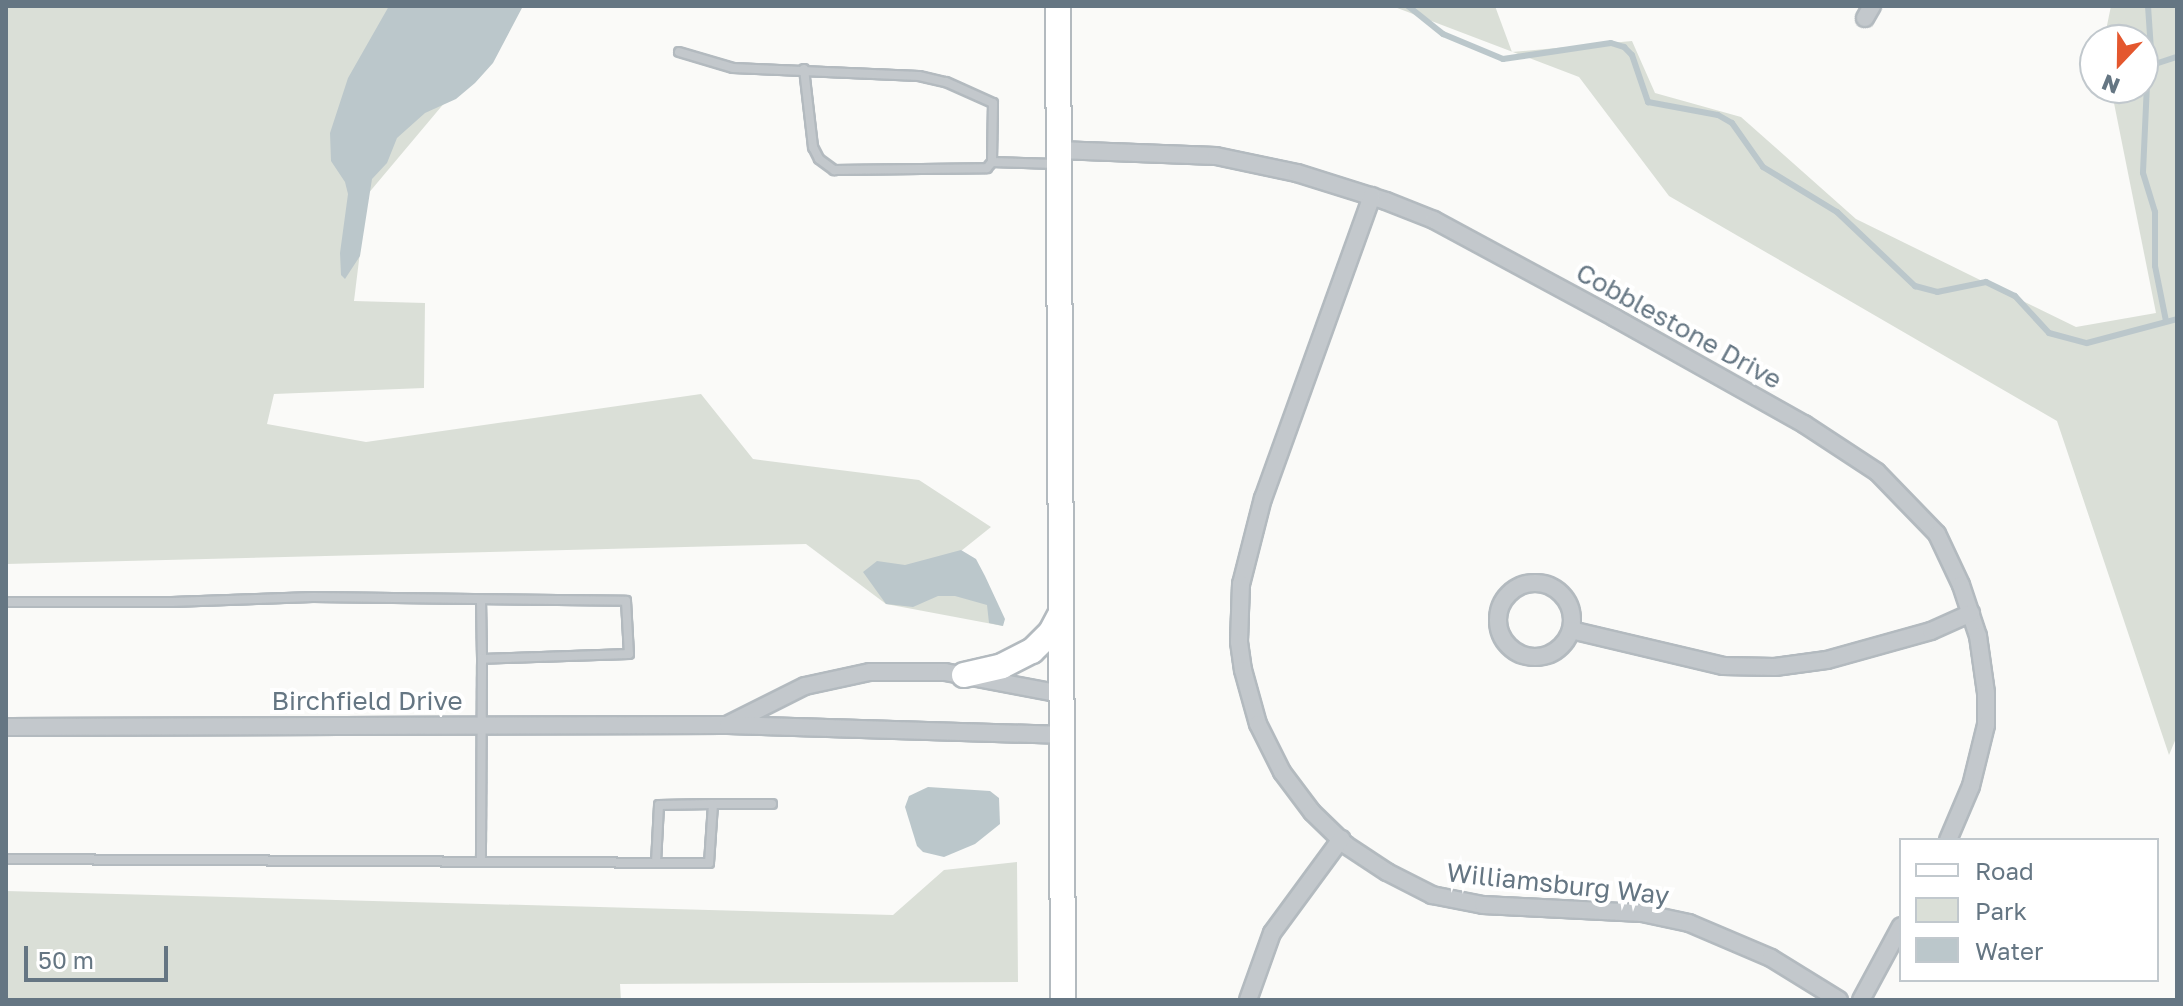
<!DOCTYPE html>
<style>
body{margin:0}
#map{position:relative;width:2183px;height:1006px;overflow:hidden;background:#fafaf8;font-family:"Golos Text",sans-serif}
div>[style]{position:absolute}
.green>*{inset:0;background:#dadfd7}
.water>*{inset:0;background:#bbc7cb}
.stream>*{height:6px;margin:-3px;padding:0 3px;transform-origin:3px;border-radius:3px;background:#bbc7cb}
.roads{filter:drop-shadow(2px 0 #b3babf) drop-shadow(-2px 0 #b3babf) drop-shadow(0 2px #b3babf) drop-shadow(0 -2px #b3babf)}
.lane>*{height:8px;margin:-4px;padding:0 4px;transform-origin:4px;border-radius:4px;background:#c3c8cc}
.street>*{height:16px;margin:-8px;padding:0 8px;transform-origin:8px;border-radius:8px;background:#c3c8cc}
.street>.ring{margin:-8px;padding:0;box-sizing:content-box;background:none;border:16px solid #c3c8cc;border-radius:50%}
.secondary>*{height:24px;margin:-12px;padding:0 12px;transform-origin:12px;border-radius:12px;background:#fff}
span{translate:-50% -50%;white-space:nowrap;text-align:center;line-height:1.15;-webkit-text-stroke:8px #fff;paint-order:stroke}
.street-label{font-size:26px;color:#657683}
.frame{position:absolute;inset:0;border:8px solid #657683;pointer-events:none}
.legend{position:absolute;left:1899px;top:838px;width:260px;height:144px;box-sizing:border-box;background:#fff;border:2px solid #c1c8cd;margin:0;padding:10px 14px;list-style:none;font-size:24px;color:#657683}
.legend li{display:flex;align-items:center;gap:16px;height:40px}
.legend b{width:40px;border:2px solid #c1c8cd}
.north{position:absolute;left:2079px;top:24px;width:80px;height:80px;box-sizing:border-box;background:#fff;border:2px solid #c1c8cd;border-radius:50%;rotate:202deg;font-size:22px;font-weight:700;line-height:32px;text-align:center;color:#657683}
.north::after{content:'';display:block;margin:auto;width:28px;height:36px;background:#e4572e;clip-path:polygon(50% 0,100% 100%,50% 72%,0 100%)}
.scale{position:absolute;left:24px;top:946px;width:144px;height:36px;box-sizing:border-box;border:4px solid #657683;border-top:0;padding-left:10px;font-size:24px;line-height:28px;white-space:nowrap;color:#657683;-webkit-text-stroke:6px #fff;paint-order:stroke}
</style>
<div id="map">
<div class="green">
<i style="clip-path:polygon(6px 6px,505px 6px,488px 51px,367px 195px,354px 301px,425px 303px,424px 388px,274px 394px,267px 424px,366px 442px,701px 394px,753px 459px,919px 480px,991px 527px,961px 551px,1003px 626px,886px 604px,806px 544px,6px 564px)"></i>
<i style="clip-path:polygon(1392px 6px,1495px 6px,1512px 52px,1632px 41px,1655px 93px,1741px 117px,1856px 219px,2076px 327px,2156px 313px,2111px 88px,2143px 88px,2143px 40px,2104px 40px,2111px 6px,2177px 6px,2177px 736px,2169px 755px,2057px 421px,1669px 196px,1579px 77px)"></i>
<i style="clip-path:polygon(1017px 862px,1018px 982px,620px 984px,621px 1000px,6px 1000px,6px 891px,893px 915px,944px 870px)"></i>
</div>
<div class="water">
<i style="clip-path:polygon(389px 6px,523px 6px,493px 63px,475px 83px,456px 99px,425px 113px,397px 138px,387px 163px,372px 179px,360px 256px,345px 279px,341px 275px,340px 253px,348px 194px,345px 182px,331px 161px,330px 133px,348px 78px)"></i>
<i style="clip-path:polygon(961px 550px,976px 559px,985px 576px,1005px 619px,1003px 626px,989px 623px,987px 605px,955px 596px,938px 596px,913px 607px,886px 604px,863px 572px,877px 561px,905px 565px)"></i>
<i style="clip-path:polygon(928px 787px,990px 791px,999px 798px,1000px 824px,975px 844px,944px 857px,923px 852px,917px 846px,905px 807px,909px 796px)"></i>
</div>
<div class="stream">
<i style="left:1408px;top:6px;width:45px;rotate:38.7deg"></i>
<i style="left:1443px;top:34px;width:65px;rotate:22.6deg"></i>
<i style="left:1503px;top:59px;width:109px;rotate:-8.4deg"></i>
<i style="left:1611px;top:43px;width:14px;rotate:17deg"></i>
<i style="left:1624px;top:47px;width:11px;rotate:45deg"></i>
<i style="left:1632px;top:55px;width:50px;rotate:71.2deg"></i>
<i style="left:1648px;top:102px;width:71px;rotate:10.5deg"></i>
<i style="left:1718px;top:115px;width:16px;rotate:30deg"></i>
<i style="left:1732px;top:123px;width:54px;rotate:54.8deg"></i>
<i style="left:1763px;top:167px;width:87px;rotate:31.3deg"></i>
<i style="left:1837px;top:212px;width:108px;rotate:43.5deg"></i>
<i style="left:1915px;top:286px;width:23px;rotate:15deg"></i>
<i style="left:1937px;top:292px;width:50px;rotate:-11.5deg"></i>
<i style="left:1986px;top:282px;width:32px;rotate:26deg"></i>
<i style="left:2015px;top:296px;width:50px;rotate:47.4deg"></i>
<i style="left:2049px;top:333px;width:39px;rotate:15deg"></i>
<i style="left:2087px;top:343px;width:93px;rotate:-14.9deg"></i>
<i style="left:2148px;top:6px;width:59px;rotate:86.1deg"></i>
<i style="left:2152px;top:65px;width:20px;rotate:105deg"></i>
<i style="left:2147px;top:84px;width:89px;rotate:92.6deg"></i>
<i style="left:2143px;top:173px;width:41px;rotate:72.9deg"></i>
<i style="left:2155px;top:212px;width:54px;rotate:90deg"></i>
<i style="left:2155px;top:266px;width:56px;rotate:78.7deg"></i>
<i style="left:2152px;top:65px;width:26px;rotate:-18deg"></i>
</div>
<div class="roads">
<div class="lane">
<i style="left:679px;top:52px;width:56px;rotate:16.5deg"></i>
<i style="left:733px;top:68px;width:186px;rotate:2.5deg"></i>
<i style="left:919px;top:76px;width:28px;rotate:13deg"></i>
<i style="left:946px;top:82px;width:51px;rotate:24.1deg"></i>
<i style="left:993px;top:103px;width:59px;rotate:91deg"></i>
<i style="left:804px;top:69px;width:79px;rotate:83.4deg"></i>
<i style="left:813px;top:147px;width:13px;rotate:63deg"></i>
<i style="left:819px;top:159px;width:19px;rotate:36deg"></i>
<i style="left:834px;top:170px;width:153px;rotate:-0.7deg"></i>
<i style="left:987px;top:168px;width:8px;rotate:-50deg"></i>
<i style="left:992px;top:162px;width:63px;rotate:1.8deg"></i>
<i style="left:481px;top:600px;width:59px;rotate:89deg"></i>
<i style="left:6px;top:602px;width:166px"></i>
<i style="left:172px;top:602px;width:141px;rotate:-2deg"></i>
<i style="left:313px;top:597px;width:313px;rotate:0.7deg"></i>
<i style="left:626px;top:601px;width:53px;rotate:86.8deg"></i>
<i style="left:629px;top:654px;width:147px;rotate:178.1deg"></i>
<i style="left:482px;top:659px;width:202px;rotate:90.3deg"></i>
<i style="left:6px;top:859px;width:703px;rotate:0.33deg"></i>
<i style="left:709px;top:863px;width:59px;rotate:-86.1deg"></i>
<i style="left:713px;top:804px;width:59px"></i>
<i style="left:656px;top:863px;width:58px;rotate:-87deg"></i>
<i style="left:659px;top:805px;width:54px;rotate:-1.1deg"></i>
</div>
<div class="street">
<i style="left:1865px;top:18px;width:14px;rotate:-60deg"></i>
<i style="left:1058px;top:150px;width:158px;rotate:2.2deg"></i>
<i style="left:1216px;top:156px;width:83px;rotate:11.9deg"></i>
<i style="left:1297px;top:173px;width:93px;rotate:17.5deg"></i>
<i style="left:1386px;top:201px;width:52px;rotate:21.6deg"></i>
<i style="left:1434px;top:220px;width:206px;rotate:28.4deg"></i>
<i style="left:1615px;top:318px;width:217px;rotate:29.3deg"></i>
<i style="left:1804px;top:424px;width:87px;rotate:33.3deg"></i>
<i style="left:1877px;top:472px;width:86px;rotate:45.9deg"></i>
<i style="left:1937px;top:534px;width:56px;rotate:64.8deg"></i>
<i style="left:1961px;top:585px;width:54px;rotate:71.6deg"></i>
<i style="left:1978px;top:636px;width:58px;rotate:82deg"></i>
<i style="left:1986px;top:693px;width:32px;rotate:90deg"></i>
<i style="left:1986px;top:725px;width:63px;rotate:103.8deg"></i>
<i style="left:1971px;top:786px;width:59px;rotate:113.1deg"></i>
<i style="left:1372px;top:196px;width:321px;rotate:109.8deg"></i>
<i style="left:1263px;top:498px;width:89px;rotate:104.3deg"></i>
<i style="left:1241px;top:584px;width:58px;rotate:92deg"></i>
<i style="left:1239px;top:642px;width:28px;rotate:82deg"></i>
<i style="left:1243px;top:670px;width:56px;rotate:74.5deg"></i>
<i style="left:1258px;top:724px;width:54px;rotate:63.4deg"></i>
<i style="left:1282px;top:772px;width:50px;rotate:53.1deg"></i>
<i style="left:1312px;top:812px;width:47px;rotate:44.1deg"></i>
<i style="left:1346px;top:845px;width:49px;rotate:33.4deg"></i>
<i style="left:1387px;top:872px;width:51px;rotate:27.1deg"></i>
<i style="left:1432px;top:895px;width:52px;rotate:11.1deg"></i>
<i style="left:1483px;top:905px;width:159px;rotate:2.9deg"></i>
<i style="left:1642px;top:913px;width:48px;rotate:12deg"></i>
<i style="left:1689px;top:923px;width:89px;rotate:23.1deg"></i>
<i style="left:1771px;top:958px;width:80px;rotate:31.7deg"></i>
<i class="ring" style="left:1498px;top:583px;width:58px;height:58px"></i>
<i style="left:1571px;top:630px;width:156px;rotate:13.3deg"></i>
<i style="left:1723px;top:666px;width:52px;rotate:1.1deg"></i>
<i style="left:1775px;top:667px;width:52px;rotate:-7.7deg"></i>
<i style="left:1827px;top:660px;width:108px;rotate:-15.6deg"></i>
<i style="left:1931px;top:631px;width:44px;rotate:-24.2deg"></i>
<i style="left:729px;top:724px;width:85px;rotate:-26.6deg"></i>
<i style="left:805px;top:686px;width:66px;rotate:-12.2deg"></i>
<i style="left:870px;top:672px;width:75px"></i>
<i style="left:945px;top:672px;width:118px;rotate:10.7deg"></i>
<i style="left:6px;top:727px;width:722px;rotate:-0.16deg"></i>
<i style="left:728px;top:725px;width:331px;rotate:1.7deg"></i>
<i style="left:1248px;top:1000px;width:71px;rotate:-70.3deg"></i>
<i style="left:1272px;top:933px;width:117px;rotate:-53.7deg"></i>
<i style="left:1861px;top:1000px;width:84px;rotate:-61.6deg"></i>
</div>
<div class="secondary">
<i style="left:1058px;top:6px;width:994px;rotate:89.71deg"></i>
<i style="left:964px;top:675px;width:39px;rotate:-13deg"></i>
<i style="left:1002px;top:666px;width:34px;rotate:-27deg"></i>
<i style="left:1032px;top:651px;width:27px;rotate:-45deg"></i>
<i style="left:1051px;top:632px;width:21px;rotate:-62deg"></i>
</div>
</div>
<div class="street-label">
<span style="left:1679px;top:326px;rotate:29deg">Cobblestone Drive</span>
<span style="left:367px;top:701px">Birchfield Drive</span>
<span style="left:1558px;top:884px;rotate:6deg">Williamsburg Way</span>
</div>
<div class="frame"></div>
<ul class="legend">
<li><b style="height:10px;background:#fff"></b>Road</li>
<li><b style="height:22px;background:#dadfd7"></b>Park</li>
<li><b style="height:22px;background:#bbc7cb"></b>Water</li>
</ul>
<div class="north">N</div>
<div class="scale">50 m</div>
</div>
